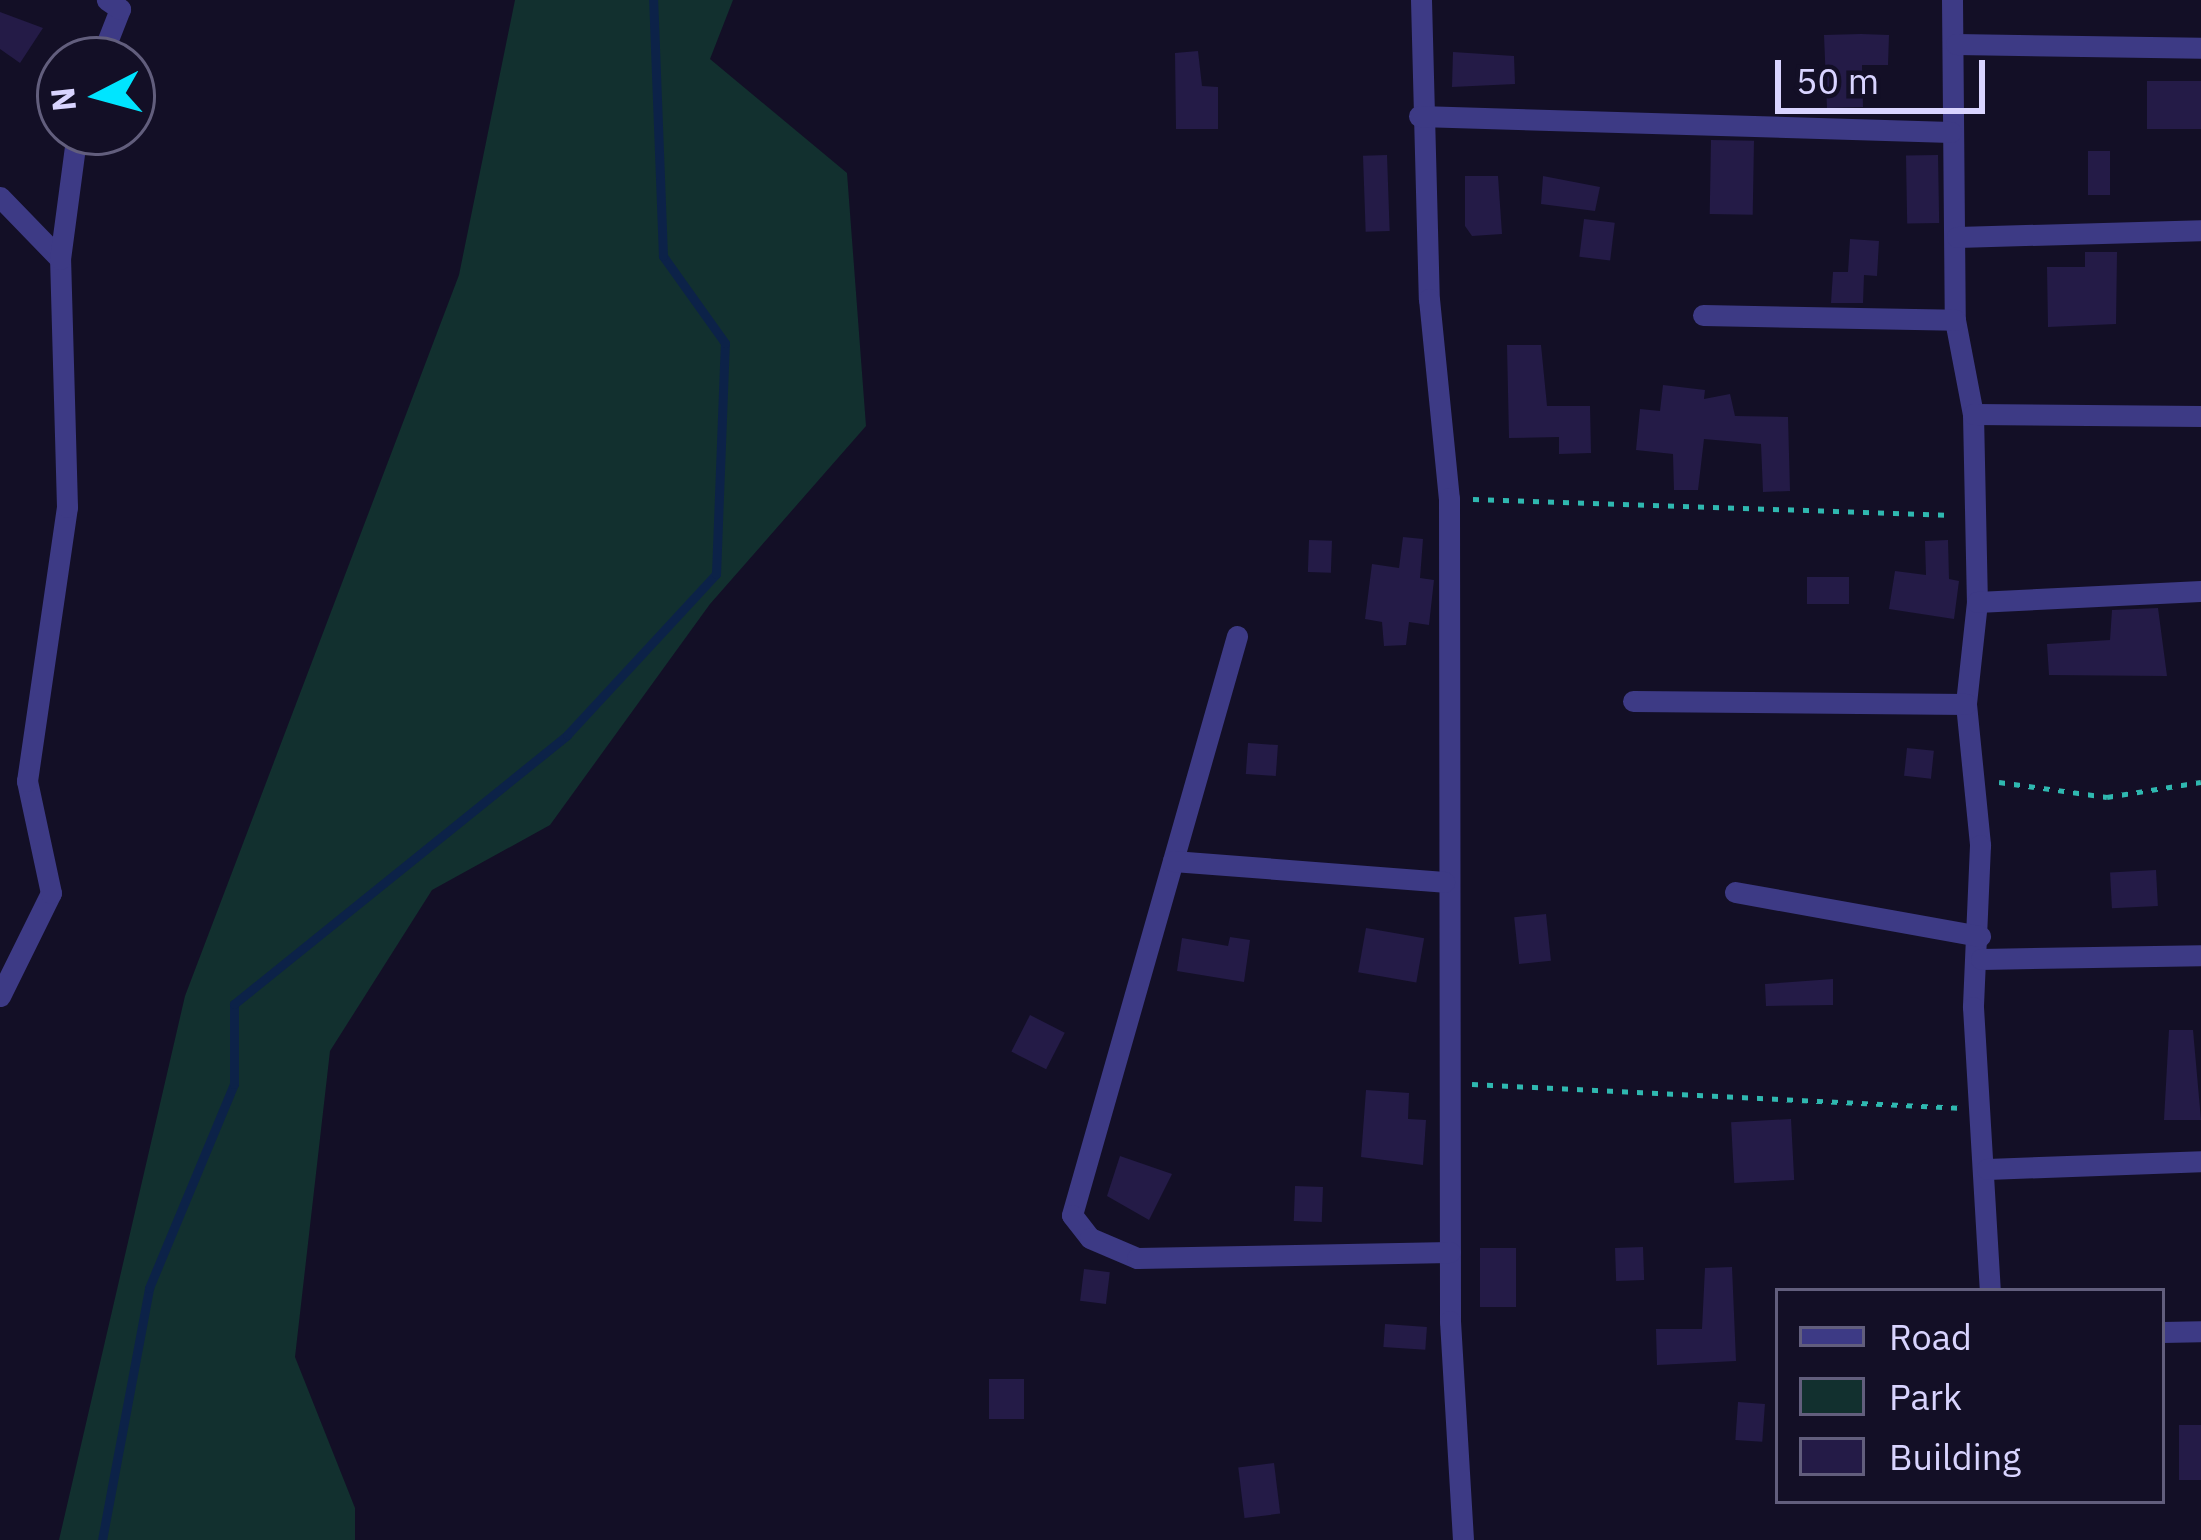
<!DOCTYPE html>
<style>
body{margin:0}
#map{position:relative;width:2201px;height:1540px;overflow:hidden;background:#130f26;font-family:"IBM Plex Sans",sans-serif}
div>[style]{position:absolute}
.green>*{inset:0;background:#12302f}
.stream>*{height:9px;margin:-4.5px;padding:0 4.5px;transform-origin:4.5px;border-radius:4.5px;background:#0c2248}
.building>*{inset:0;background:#241b47;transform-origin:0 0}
.path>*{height:4.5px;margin-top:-2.25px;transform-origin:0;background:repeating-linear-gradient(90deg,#2fb8b0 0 6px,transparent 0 15px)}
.street>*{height:21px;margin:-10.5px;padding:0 10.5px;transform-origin:10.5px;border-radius:10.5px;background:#3d3a85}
span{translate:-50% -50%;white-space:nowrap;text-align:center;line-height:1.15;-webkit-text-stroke:12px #130f26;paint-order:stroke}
.legend{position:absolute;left:1775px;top:1288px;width:390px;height:216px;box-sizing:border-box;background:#130f26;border:3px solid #625e7d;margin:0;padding:15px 21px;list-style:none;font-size:36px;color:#d9d4ff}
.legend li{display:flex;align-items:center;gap:24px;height:60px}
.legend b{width:60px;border:3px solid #625e7d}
.north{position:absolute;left:36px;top:36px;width:120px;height:120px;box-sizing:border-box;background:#130f26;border:3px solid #625e7d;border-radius:50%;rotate:264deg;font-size:33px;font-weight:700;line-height:48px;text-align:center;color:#d9d4ff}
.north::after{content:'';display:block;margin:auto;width:42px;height:54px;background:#00e5ff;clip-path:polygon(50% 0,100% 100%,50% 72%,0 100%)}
.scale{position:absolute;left:1775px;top:60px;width:210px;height:54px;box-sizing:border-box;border:6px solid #d9d4ff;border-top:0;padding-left:15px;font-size:36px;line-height:42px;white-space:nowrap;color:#d9d4ff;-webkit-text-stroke:9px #130f26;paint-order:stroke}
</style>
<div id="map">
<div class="green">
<i style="clip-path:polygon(515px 0,733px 0,710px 59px,847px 173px,866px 426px,710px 604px,550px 825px,432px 890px,330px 1051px,295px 1357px,355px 1508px,355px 1540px,59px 1540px,185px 996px,459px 275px)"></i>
</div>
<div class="stream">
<i style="left:102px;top:1540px;width:256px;rotate:-79.4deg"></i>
<i style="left:149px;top:1288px;width:221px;rotate:-67.4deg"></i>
<i style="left:234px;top:1084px;width:80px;rotate:-90deg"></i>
<i style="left:234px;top:1004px;width:428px;rotate:-38.9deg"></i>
<i style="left:567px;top:735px;width:219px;rotate:-47.2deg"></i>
<i style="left:716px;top:574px;width:231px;rotate:-87.8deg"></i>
<i style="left:725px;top:343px;width:107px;rotate:-125.5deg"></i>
<i style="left:663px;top:256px;width:256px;rotate:-92.2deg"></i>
</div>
<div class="building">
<i style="clip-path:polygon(0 12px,43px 28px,20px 63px,0 49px)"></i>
<i style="clip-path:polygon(1861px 34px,1889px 35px,1888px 65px,1862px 65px,1863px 107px,1827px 108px,1824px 35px)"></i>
<i style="clip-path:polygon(1198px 51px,1202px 86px,1218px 87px,1218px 129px,1176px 129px,1175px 53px)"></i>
<i style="clip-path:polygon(1453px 52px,1514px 56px,1515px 84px,1452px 87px)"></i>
<i style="left:2201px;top:81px;width:48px;height:54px;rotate:90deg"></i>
<i style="left:1711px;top:140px;width:43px;height:74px;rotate:1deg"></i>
<i style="left:2088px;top:151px;width:22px;height:44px"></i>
<i style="left:1387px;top:155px;width:76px;height:24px;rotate:88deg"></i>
<i style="left:1938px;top:155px;width:68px;height:32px;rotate:89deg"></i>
<i style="clip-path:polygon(1465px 176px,1498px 176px,1502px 234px,1472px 236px,1465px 226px)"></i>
<i style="clip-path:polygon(1543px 176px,1600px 187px,1595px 211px,1541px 204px)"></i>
<i style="left:1584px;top:219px;width:31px;height:38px;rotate:7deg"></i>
<i style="clip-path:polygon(1850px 239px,1879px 241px,1877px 276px,1864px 275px,1863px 303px,1831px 303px,1833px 272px,1848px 272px)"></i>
<i style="clip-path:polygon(2085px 252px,2117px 252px,2116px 324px,2048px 327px,2047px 267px,2085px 267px)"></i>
<i style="clip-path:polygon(1507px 345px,1541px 345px,1547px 406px,1590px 406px,1591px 453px,1559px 454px,1559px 437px,1509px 438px)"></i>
<i style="clip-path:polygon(1663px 385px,1705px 390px,1704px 399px,1730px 394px,1735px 416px,1788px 417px,1790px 491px,1763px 492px,1761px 444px,1704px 439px,1698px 490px,1674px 490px,1673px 454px,1636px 450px,1640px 409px,1660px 411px)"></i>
<i style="clip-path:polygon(1403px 537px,1423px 539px,1420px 578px,1434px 580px,1429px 625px,1409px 622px,1406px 645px,1384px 646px,1382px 622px,1365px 619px,1372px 564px,1399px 568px)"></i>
<i style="left:1309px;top:540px;width:23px;height:32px;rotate:2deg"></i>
<i style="clip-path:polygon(1948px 540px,1949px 579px,1959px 581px,1954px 619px,1889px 609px,1895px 571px,1926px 575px,1925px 541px)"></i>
<i style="left:1849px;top:577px;width:27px;height:42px;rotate:90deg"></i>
<i style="clip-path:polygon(2158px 608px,2167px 676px,2049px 675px,2047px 644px,2110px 640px,2112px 610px)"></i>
<i style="left:1248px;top:743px;width:30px;height:31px;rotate:4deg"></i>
<i style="left:1907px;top:748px;width:27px;height:28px;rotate:6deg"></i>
<i style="left:2156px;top:870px;width:36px;height:46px;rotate:87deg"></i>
<i style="left:1546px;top:914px;width:47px;height:32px;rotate:84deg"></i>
<i style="left:1366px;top:928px;width:59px;height:45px;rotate:10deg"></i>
<i style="clip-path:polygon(1230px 937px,1250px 940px,1244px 982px,1177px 971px,1182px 938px,1228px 946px)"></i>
<i style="clip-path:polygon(1833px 979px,1833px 1005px,1766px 1006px,1765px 984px)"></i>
<i style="left:1030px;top:1015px;width:39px;height:41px;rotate:27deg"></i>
<i style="clip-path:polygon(2169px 1030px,2193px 1030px,2201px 1120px,2164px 1120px)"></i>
<i style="clip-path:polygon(1366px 1090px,1409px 1093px,1408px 1119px,1426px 1120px,1423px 1165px,1361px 1157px)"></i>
<i style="left:1791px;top:1119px;width:61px;height:60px;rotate:87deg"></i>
<i style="clip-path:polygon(1120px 1156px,1172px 1174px,1149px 1220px,1107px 1196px)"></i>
<i style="left:1295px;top:1186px;width:28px;height:35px;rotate:2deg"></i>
<i style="left:1643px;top:1247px;width:33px;height:28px;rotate:88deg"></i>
<i style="left:1480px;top:1248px;width:36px;height:59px"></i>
<i style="clip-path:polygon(1732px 1267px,1736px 1361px,1657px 1365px,1656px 1329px,1702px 1329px,1705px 1268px)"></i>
<i style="left:1084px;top:1269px;width:26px;height:32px;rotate:7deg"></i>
<i style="left:1385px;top:1324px;width:42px;height:23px;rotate:4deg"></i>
<i style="left:989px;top:1379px;width:35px;height:40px"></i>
<i style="left:1738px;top:1402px;width:27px;height:38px;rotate:4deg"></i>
<i style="left:2201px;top:1425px;width:55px;height:22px;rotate:90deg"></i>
<i style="left:1274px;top:1463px;width:51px;height:36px;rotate:83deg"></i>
</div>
<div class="path">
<i style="left:1473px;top:499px;width:480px;rotate:1.9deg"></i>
<i style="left:1999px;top:782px;width:109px;rotate:7.9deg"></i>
<i style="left:2107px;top:797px;width:95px;rotate:-9.1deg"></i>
<i style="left:1472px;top:1084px;width:487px;rotate:2.8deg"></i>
</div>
<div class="street">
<i style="left:1421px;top:0;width:299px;rotate:88.5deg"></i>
<i style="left:1429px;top:299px;width:200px;rotate:84.3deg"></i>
<i style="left:1449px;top:498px;width:823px;rotate:89.93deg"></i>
<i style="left:1450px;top:1321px;width:219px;rotate:86.6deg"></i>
<i style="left:1952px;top:0;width:320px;rotate:89.5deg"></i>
<i style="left:1955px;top:320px;width:96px;rotate:79.2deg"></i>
<i style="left:1973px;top:414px;width:188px;rotate:88.8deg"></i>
<i style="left:1977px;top:602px;width:103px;rotate:96.2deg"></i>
<i style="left:1966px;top:704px;width:142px;rotate:84.3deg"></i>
<i style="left:1980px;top:845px;width:162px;rotate:92.5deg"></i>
<i style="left:1973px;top:1007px;width:285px;rotate:86.6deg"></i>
<i style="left:1956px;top:44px;width:245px;rotate:0.9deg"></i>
<i style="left:100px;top:60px;width:55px;rotate:-68.6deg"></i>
<i style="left:120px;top:9px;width:16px;rotate:-145deg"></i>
<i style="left:1419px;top:116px;width:532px;rotate:1.72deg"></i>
<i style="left:0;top:197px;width:86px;rotate:45.9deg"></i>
<i style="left:1957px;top:237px;width:244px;rotate:-1.6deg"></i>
<i style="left:1703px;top:315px;width:252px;rotate:1.1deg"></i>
<i style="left:1973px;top:414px;width:228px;rotate:0.5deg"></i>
<i style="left:1977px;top:602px;width:224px;rotate:-2.8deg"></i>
<i style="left:1237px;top:636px;width:602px;rotate:105.91deg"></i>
<i style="left:1072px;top:1215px;width:29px;rotate:52deg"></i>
<i style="left:1090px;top:1238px;width:51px;rotate:23.1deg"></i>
<i style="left:1137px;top:1258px;width:313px;rotate:-1.1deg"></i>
<i style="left:1633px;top:701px;width:333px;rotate:0.5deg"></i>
<i style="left:1173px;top:861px;width:272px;rotate:4.4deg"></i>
<i style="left:1735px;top:892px;width:249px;rotate:10.2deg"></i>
<i style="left:1981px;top:959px;width:220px;rotate:-1deg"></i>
<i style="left:0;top:996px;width:115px;rotate:-63.7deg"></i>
<i style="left:51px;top:893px;width:115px;rotate:-102.1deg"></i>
<i style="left:27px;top:781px;width:277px;rotate:-81.7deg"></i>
<i style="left:67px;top:507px;width:248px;rotate:-91.6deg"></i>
<i style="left:60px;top:259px;width:128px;rotate:-82.4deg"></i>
<i style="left:1987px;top:1169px;width:214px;rotate:-2.1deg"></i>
<i style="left:2162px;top:1332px;width:39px;rotate:-1deg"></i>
</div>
<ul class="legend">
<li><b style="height:15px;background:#3d3a85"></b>Road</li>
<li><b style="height:33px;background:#12302f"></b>Park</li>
<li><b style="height:33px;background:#241b47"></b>Building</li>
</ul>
<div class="north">N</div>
<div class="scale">50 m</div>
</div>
